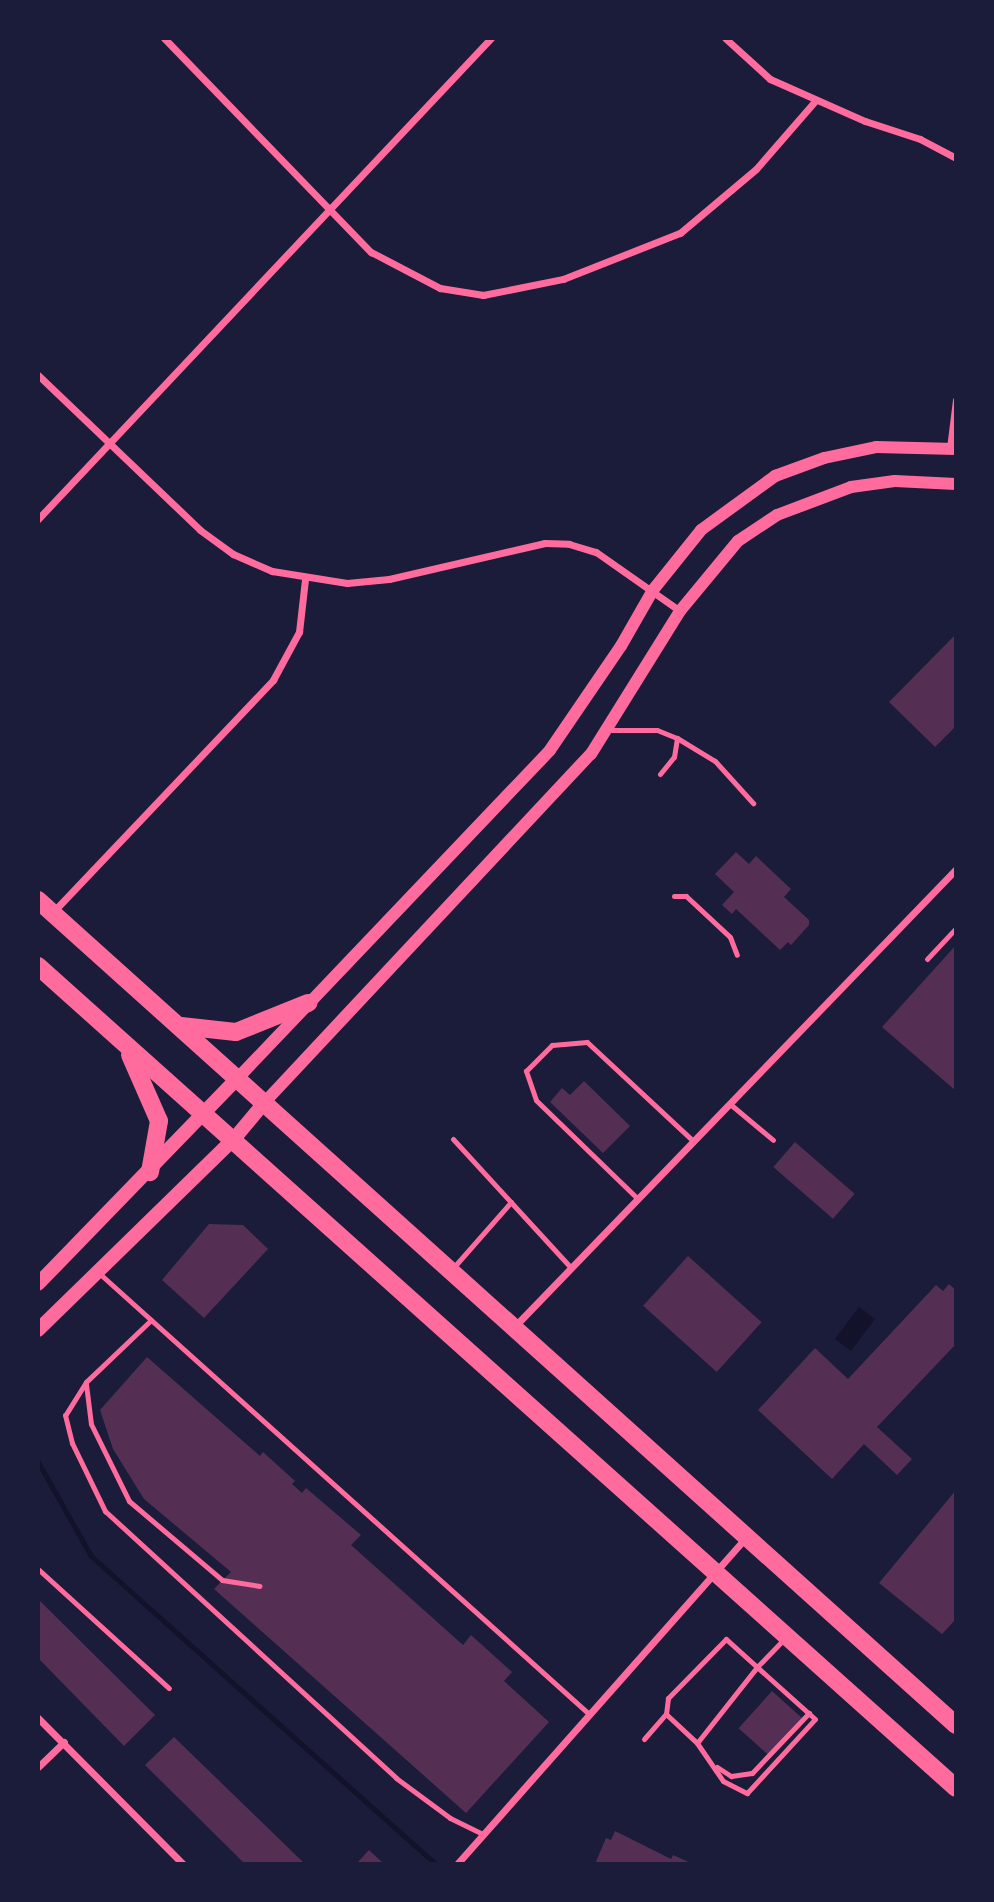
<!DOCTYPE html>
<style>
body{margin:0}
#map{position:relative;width:994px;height:1902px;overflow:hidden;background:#1b1b3a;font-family:Manrope,sans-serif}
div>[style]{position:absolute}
.water>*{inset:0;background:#12122b;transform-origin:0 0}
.stream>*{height:5px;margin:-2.5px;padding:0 2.5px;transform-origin:2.5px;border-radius:2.5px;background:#12122b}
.building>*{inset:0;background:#542f53;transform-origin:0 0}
.service>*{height:5px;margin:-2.5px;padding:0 2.5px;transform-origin:2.5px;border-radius:2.5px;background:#ff6b9d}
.minor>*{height:7px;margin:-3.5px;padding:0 3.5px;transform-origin:3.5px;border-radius:3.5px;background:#ff6b9d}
.tertiary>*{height:12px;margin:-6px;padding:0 6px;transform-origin:6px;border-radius:6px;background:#ff6b9d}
.secondary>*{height:14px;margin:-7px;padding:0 7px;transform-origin:7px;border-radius:7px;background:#ff6b9d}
.primary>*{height:18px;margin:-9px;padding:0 9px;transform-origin:9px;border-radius:9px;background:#ff6b9d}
span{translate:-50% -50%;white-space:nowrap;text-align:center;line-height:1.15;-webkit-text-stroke:7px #1b1b3a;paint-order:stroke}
.frame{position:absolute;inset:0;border:40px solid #1b1b3a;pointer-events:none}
</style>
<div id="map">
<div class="water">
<i style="left:859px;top:1307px;width:20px;height:40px;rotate:37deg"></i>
</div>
<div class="stream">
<i style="left:38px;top:1462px;width:108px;rotate:60.6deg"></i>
<i style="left:91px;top:1556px;width:462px;rotate:41.8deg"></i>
</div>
<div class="building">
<i style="clip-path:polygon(956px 634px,956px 726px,935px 747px,889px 702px)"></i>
<i style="clip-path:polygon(736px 852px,749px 864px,756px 856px,791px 889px,784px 897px,809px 920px,809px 925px,791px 945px,788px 942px,780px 950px,736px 909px,732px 914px,722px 905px,734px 892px,715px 874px)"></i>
<i style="clip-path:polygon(956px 945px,956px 1091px,882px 1027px)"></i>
<i style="clip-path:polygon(584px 1081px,630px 1126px,603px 1153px,550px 1102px,562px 1088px,570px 1095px)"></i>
<i style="left:795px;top:1142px;width:79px;height:33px;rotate:41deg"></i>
<i style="clip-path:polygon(209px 1224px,243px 1225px,268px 1249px,204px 1318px,162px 1280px)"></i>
<i style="left:688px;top:1256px;width:99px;height:67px;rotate:42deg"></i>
<i style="clip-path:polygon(949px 1284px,956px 1290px,956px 1344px,877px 1427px,912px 1459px,897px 1475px,864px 1444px,832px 1479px,758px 1410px,815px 1348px,848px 1379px,936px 1285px,943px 1291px)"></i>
<i style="clip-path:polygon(147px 1357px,260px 1456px,263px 1452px,295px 1481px,292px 1484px,302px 1493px,306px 1488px,361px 1535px,351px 1545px,463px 1645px,471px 1635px,512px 1672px,504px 1681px,549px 1722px,466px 1813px,214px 1589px,231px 1572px,144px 1499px,113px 1449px,100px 1410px)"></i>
<i style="clip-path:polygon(956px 1490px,956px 1619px,942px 1634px,879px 1583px)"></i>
<i style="clip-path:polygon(38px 1599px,155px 1715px,124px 1746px,38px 1658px)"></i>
<i style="left:772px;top:1691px;width:40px;height:50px;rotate:42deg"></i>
<i style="clip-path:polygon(174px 1737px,305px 1864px,245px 1864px,145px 1765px)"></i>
<i style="clip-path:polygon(615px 1831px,671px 1859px,673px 1855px,693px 1864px,595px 1864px,606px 1838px,611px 1840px)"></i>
<i style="clip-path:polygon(369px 1850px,384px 1864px,356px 1864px)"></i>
</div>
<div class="service">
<i style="left:609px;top:730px;width:48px"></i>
<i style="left:657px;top:730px;width:22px;rotate:22deg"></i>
<i style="left:677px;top:738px;width:44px;rotate:31.2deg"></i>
<i style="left:715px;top:761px;width:57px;rotate:47.9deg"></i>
<i style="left:660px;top:774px;width:22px;rotate:-51deg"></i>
<i style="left:674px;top:757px;width:19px;rotate:-81deg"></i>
<i style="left:674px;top:896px;width:12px"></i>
<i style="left:686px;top:896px;width:60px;rotate:43deg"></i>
<i style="left:730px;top:937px;width:19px;rotate:69deg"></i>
<i style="left:927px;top:959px;width:42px;rotate:-46.9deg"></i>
<i style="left:730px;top:1104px;width:56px;rotate:39.9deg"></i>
<i style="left:453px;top:1139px;width:175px;rotate:47.5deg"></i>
<i style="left:638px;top:1199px;width:142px;rotate:-135.9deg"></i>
<i style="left:536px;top:1100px;width:31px;rotate:-109deg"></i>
<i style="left:526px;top:1071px;width:37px;rotate:-45deg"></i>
<i style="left:552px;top:1045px;width:35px;rotate:-5deg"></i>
<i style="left:587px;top:1042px;width:145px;rotate:43deg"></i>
<i style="left:453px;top:1268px;width:88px;rotate:-48.7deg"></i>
<i style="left:100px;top:1274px;width:658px;rotate:41.98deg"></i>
<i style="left:151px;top:1320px;width:90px;rotate:136.4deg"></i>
<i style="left:86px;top:1382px;width:39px;rotate:122deg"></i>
<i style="left:65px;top:1415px;width:29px;rotate:76deg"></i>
<i style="left:72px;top:1443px;width:76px;rotate:64.1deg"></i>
<i style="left:105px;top:1511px;width:395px;rotate:42.5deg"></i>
<i style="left:396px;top:1778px;width:67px;rotate:36.5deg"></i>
<i style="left:450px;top:1818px;width:37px;rotate:26deg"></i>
<i style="left:86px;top:1384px;width:40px;rotate:82.9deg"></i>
<i style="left:91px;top:1424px;width:86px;rotate:63.7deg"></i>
<i style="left:129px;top:1501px;width:122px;rotate:40.3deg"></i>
<i style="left:222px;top:1580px;width:38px;rotate:9deg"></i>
<i style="left:38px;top:1569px;width:177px;rotate:42.3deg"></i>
<i style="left:644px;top:1739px;width:33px;rotate:-49deg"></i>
<i style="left:697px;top:1743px;width:46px;rotate:55.6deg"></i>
<i style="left:723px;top:1781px;width:27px;rotate:27deg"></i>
<i style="left:747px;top:1793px;width:100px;rotate:-47.4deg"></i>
<i style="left:815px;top:1719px;width:78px;rotate:-138.1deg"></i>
<i style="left:757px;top:1667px;width:42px;rotate:-137.9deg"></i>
<i style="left:726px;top:1639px;width:83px;rotate:134.5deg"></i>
<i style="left:668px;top:1698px;width:16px;rotate:97deg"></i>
<i style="left:666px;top:1714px;width:42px;rotate:43.1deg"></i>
<i style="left:697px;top:1743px;width:97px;rotate:-51.7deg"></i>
<i style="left:757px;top:1667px;width:39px;rotate:-46deg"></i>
<i style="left:717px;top:1767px;width:17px;rotate:33deg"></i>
<i style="left:731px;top:1776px;width:21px;rotate:-8deg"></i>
<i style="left:752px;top:1773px;width:83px;rotate:-46.5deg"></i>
</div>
<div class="minor">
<i style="left:164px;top:38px;width:298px;rotate:46deg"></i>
<i style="left:371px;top:252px;width:78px;rotate:27.6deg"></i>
<i style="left:440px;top:288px;width:44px;rotate:9.2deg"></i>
<i style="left:483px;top:295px;width:82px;rotate:-11.3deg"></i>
<i style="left:563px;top:279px;width:126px;rotate:-21.5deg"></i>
<i style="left:680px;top:233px;width:99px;rotate:-40.1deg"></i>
<i style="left:756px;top:169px;width:91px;rotate:-49deg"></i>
<i style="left:725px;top:38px;width:61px;rotate:42.3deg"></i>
<i style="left:770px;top:79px;width:104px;rotate:23.9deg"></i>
<i style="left:865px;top:121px;width:58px;rotate:18.1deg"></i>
<i style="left:920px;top:139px;width:41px;rotate:27.8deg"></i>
<i style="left:38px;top:375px;width:224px;rotate:43.7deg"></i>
<i style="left:200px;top:530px;width:41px;rotate:36deg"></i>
<i style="left:233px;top:554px;width:43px;rotate:23.6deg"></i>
<i style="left:272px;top:571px;width:76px;rotate:9.1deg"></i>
<i style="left:347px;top:583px;width:42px;rotate:-5.4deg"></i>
<i style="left:389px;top:579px;width:160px;rotate:-13deg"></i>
<i style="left:545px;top:543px;width:24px;rotate:2deg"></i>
<i style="left:569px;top:544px;width:28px;rotate:17deg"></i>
<i style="left:596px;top:552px;width:103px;rotate:35.1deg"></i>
<i style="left:950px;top:448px;width:48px;rotate:-82.9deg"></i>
<i style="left:38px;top:519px;width:661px;rotate:-46.72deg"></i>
<i style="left:53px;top:912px;width:320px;rotate:-46.5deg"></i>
<i style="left:273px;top:680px;width:55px;rotate:-61.6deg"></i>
<i style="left:299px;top:632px;width:53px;rotate:-83.5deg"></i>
<i style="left:515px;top:1326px;width:635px;rotate:-46.02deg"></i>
<i style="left:38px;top:1718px;width:206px;rotate:45.2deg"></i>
<i style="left:38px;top:1767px;width:36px;rotate:-44deg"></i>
<i style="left:457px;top:1864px;width:435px;rotate:-48.5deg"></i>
</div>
<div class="tertiary">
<i style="left:237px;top:1079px;width:454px;rotate:-46.4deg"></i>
<i style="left:550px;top:750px;width:126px;rotate:-55.7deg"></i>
<i style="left:621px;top:646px;width:64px;rotate:-60.3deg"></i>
<i style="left:653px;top:590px;width:77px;rotate:-51.3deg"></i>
<i style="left:701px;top:530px;width:92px;rotate:-36.1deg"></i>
<i style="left:775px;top:476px;width:52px;rotate:-20.2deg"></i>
<i style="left:824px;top:458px;width:53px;rotate:-11.9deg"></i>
<i style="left:876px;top:447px;width:80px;rotate:1.4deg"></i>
<i style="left:264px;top:1103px;width:478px;rotate:-46.9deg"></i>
<i style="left:591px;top:754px;width:168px;rotate:-58.1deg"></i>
<i style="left:680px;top:611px;width:91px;rotate:-50.4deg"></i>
<i style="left:738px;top:541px;width:47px;rotate:-33.7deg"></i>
<i style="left:777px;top:515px;width:79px;rotate:-20.7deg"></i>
<i style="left:851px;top:487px;width:44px;rotate:-7.8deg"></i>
<i style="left:895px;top:481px;width:61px;rotate:2.8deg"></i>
</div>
<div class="secondary">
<i style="left:38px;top:1284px;width:286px;rotate:-45.9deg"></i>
<i style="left:38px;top:1330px;width:274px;rotate:-44.3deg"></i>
<i style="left:234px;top:1139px;width:47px;rotate:-50.2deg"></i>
</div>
<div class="primary">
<i style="left:38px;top:900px;width:1234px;rotate:41.95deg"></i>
<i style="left:38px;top:966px;width:1232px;rotate:41.84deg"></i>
<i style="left:181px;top:1026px;width:55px;rotate:6.2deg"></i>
<i style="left:236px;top:1032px;width:78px;rotate:-21.9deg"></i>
<i style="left:130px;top:1055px;width:72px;rotate:66.3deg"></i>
<i style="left:159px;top:1121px;width:52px;rotate:100deg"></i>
</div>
<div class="frame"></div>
</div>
